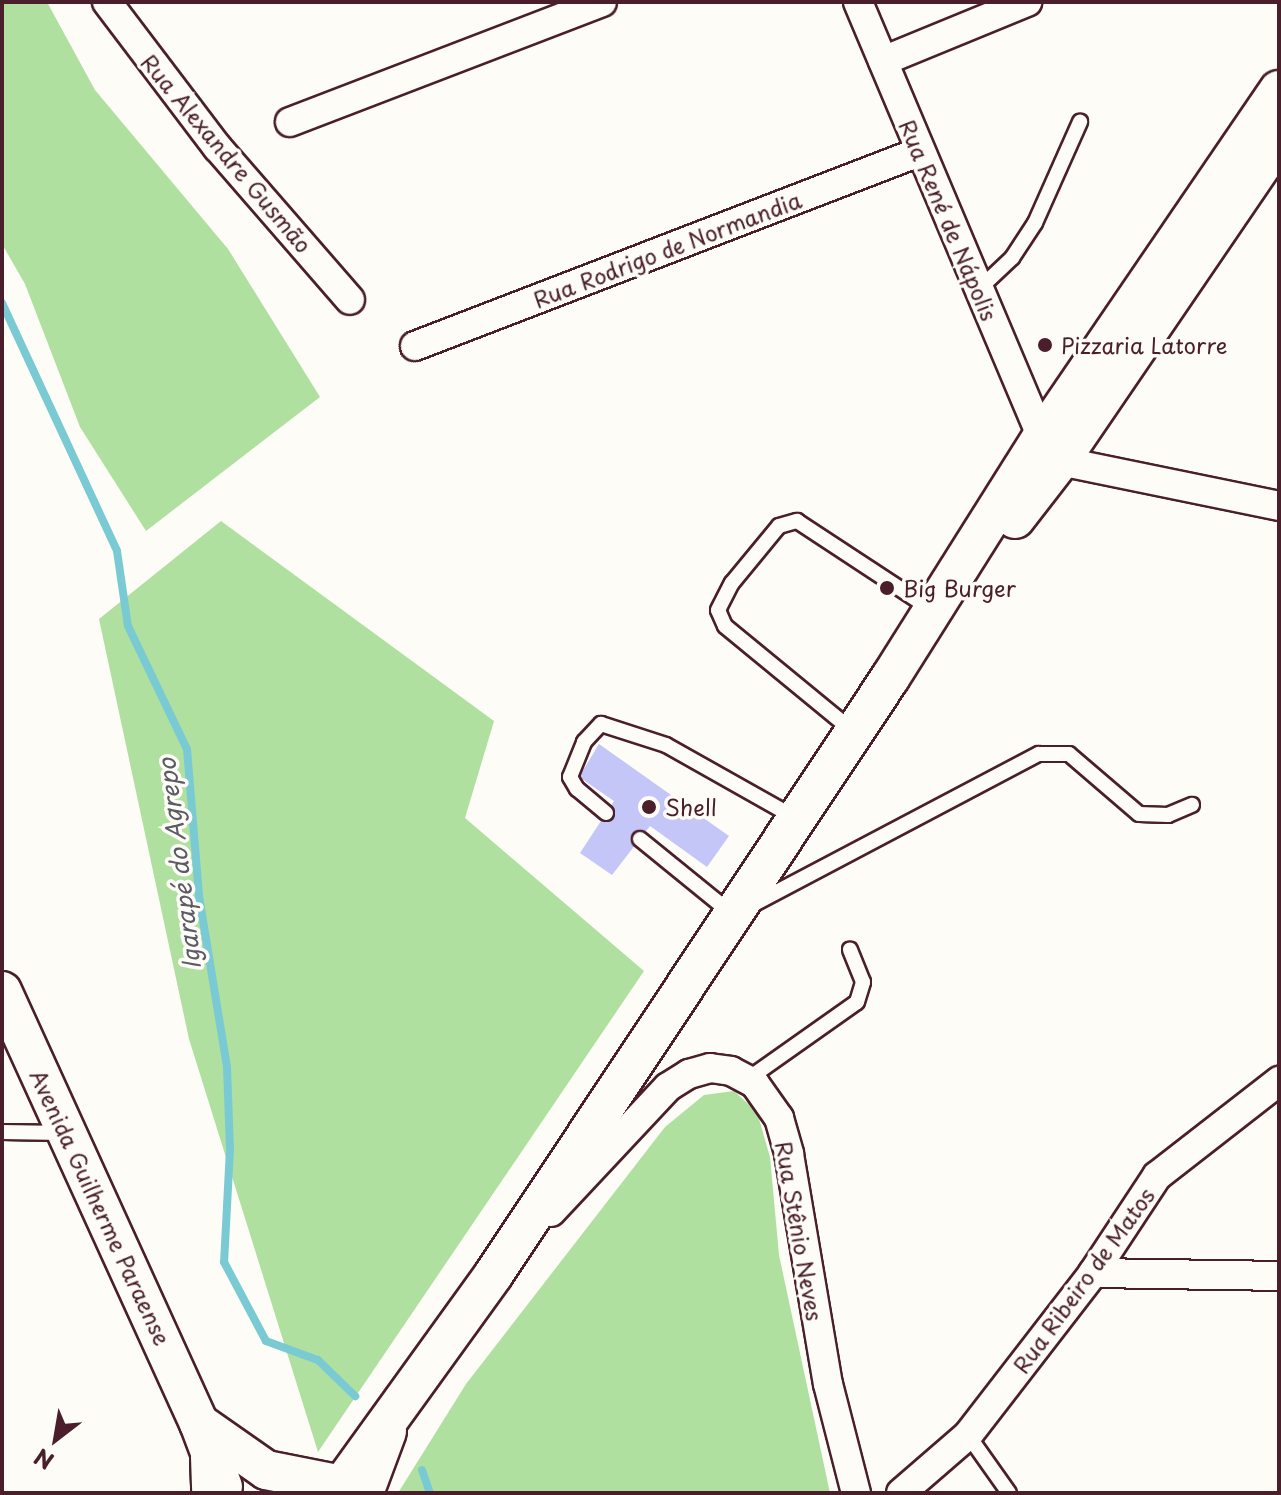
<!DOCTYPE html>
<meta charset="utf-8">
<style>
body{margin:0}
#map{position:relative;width:1281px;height:1495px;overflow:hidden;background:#fdfcf7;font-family:"Playpen Sans",sans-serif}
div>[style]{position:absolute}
.green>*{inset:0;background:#b0e0a0}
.stream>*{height:8px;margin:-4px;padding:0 4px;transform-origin:4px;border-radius:4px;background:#7acad4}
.building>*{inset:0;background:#c4c6f8}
.roads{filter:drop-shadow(2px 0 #4a1f2b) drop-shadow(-2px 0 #4a1f2b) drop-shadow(0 2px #4a1f2b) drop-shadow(0 -2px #4a1f2b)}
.lane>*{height:14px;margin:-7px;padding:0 7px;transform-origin:7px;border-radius:7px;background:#fdfcf7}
.street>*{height:28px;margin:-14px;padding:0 14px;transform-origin:14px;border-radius:14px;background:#fdfcf7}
.secondary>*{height:38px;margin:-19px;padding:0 19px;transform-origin:19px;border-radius:19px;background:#fdfcf7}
.primary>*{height:42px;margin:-21px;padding:0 21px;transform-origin:21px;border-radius:21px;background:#fdfcf7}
.dots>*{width:22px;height:22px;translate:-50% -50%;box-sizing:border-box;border:4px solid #fdfcf7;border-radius:50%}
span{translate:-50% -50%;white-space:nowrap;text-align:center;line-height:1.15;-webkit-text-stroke:7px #fdfcf7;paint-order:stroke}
.street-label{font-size:22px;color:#4a1f2b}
.poi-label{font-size:22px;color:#4a1f2b}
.left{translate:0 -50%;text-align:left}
.water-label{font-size:24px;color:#5b5b66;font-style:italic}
.frame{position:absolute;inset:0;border:4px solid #4a1f2b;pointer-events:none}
.north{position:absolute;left:16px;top:1399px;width:80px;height:80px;-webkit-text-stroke:6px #fdfcf7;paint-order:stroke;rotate:211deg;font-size:22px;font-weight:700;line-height:32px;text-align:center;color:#4a1f2b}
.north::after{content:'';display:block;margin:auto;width:28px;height:36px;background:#4a1f2b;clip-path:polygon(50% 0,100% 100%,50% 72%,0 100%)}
</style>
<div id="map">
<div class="green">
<i style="clip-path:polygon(2px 2px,47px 2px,95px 90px,228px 249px,320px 397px,146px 531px,80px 427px,25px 284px,2px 244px)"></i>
<i style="clip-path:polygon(221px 521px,494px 721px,465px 818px,644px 971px,318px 1452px,189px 1039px,99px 619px)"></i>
<i style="clip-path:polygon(734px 1091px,757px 1112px,770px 1157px,779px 1255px,830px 1493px,398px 1493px,466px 1384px,665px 1127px,704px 1095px)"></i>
</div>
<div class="stream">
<i style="left:2px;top:303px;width:273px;rotate:65.1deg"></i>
<i style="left:117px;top:551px;width:76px;rotate:81.7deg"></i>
<i style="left:128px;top:626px;width:136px;rotate:64.4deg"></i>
<i style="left:187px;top:749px;width:147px;rotate:85.3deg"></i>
<i style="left:199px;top:896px;width:173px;rotate:80.7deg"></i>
<i style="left:227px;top:1067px;width:82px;rotate:87.9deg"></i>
<i style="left:230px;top:1149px;width:113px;rotate:93deg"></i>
<i style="left:224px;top:1262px;width:89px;rotate:62deg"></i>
<i style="left:266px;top:1341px;width:55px;rotate:20.1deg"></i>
<i style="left:318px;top:1360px;width:52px;rotate:44.2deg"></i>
<i style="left:422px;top:1470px;width:24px;rotate:71deg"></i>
</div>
<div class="building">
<i style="clip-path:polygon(599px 744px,729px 836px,707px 867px,650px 826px,612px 875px,580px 853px,614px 801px,579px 777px)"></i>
</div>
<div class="roads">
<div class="lane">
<i style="left:978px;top:290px;width:47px;rotate:-43.3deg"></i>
<i style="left:1012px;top:258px;width:42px;rotate:-56.7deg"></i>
<i style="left:1035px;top:223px;width:111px;rotate:-66deg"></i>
<i style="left:854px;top:732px;width:167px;rotate:-140.6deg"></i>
<i style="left:725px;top:626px;width:17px;rotate:-114deg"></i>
<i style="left:718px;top:610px;width:30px;rotate:-63deg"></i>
<i style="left:732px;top:583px;width:74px;rotate:-50.5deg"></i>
<i style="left:779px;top:526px;width:19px;rotate:-16deg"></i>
<i style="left:797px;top:521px;width:160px;rotate:33.3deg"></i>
<i style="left:606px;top:813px;width:38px;rotate:-140deg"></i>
<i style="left:577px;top:789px;width:14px;rotate:-120deg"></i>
<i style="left:570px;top:777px;width:38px;rotate:-68deg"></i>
<i style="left:584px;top:742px;width:25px;rotate:-47deg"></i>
<i style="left:601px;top:724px;width:68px;rotate:17.9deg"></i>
<i style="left:666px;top:745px;width:147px;rotate:29.4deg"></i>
<i style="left:640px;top:839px;width:117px;rotate:39.1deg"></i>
<i style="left:752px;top:905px;width:324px;rotate:-27.8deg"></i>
<i style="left:1039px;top:754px;width:30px"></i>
<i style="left:1069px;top:754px;width:92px;rotate:40.6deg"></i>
<i style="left:1139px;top:814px;width:29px;rotate:2deg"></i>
<i style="left:1168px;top:815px;width:26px;rotate:-23deg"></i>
<i style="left:748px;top:1079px;width:133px;rotate:-35.2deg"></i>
<i style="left:857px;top:1002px;width:21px;rotate:-73deg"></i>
<i style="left:863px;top:982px;width:35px;rotate:-112deg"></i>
<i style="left:2px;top:1132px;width:61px;rotate:0.9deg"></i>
<i style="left:968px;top:1435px;width:71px;rotate:54.7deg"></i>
</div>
<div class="street">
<i style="left:107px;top:2px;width:183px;rotate:52.8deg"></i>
<i style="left:218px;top:148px;width:201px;rotate:49deg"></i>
<i style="left:858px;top:2px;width:472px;rotate:67.1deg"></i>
<i style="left:883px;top:61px;width:156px;rotate:-22.3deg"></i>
<i style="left:290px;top:122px;width:334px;rotate:-21deg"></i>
<i style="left:415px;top:346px;width:540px;rotate:-21.05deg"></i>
<i style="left:1060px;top:461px;width:224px;rotate:11.6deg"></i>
<i style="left:551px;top:1212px;width:171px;rotate:-46.9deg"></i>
<i style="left:668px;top:1087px;width:25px;rotate:-32deg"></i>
<i style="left:689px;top:1074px;width:22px;rotate:-16deg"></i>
<i style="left:710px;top:1068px;width:21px;rotate:8deg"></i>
<i style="left:731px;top:1071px;width:27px;rotate:28deg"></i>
<i style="left:755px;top:1084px;width:42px;rotate:54.8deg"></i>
<i style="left:779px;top:1118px;width:37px;rotate:74deg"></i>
<i style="left:789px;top:1154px;width:233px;rotate:80.4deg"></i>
<i style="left:828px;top:1384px;width:113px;rotate:75.6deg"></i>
<i style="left:1093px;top:1273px;width:186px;rotate:0.9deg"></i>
<i style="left:901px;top:1493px;width:89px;rotate:-40.9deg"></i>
<i style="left:968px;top:1435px;width:205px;rotate:-52.3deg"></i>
<i style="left:1093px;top:1273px;width:116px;rotate:-56.6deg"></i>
<i style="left:1157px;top:1176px;width:155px;rotate:-37.9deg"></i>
</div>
<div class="secondary">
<i style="left:1015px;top:519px;width:73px;rotate:-52.2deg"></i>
<i style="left:1060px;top:461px;width:389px;rotate:-55.7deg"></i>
<i style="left:2px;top:991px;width:475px;rotate:65.5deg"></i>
<i style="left:199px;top:1423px;width:68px;rotate:69.4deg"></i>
<i style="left:199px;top:1423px;width:82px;rotate:35deg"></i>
<i style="left:266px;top:1470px;width:77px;rotate:11.2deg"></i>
<i style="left:336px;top:1493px;width:270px;rotate:-54.2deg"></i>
<i style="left:494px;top:1274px;width:716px;rotate:-56.4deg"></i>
<i style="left:890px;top:678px;width:285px;rotate:-57.8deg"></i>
<i style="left:1042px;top:437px;width:420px;rotate:-55.7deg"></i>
</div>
<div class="primary">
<i style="left:212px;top:1457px;width:36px;rotate:88deg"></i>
<i style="left:362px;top:1493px;width:66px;rotate:-69.6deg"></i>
</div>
</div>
<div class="dots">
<i style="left:1045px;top:345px;background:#4a1f2b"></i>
<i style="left:887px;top:588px;background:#4a1f2b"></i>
<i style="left:649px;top:807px;background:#4a1f2b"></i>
</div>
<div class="street-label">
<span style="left:227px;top:153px;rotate:50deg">Rua Alexandre Gusmão</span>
<span style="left:949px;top:220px;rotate:67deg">Rua René de Nápolis</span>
<span style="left:667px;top:249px;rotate:-21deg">Rua Rodrigo de Normandia</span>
<span style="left:101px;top:1207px;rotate:65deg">Avenida Guilherme Paraense</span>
<span style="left:800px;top:1231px;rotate:80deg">Rua Stênio Neves</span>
<span style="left:1083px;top:1280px;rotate:-54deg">Rua Ribeiro de Matos</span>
</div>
<div class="poi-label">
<span class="left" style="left:1061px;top:345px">Pizzaria Latorre</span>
<span class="left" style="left:903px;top:588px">Big Burger</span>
<span class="left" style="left:665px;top:807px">Shell</span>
</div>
<div class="water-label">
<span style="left:179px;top:864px;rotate:-97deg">Igarapé do Agrepo</span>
</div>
<div class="frame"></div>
<div class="north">N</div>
</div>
